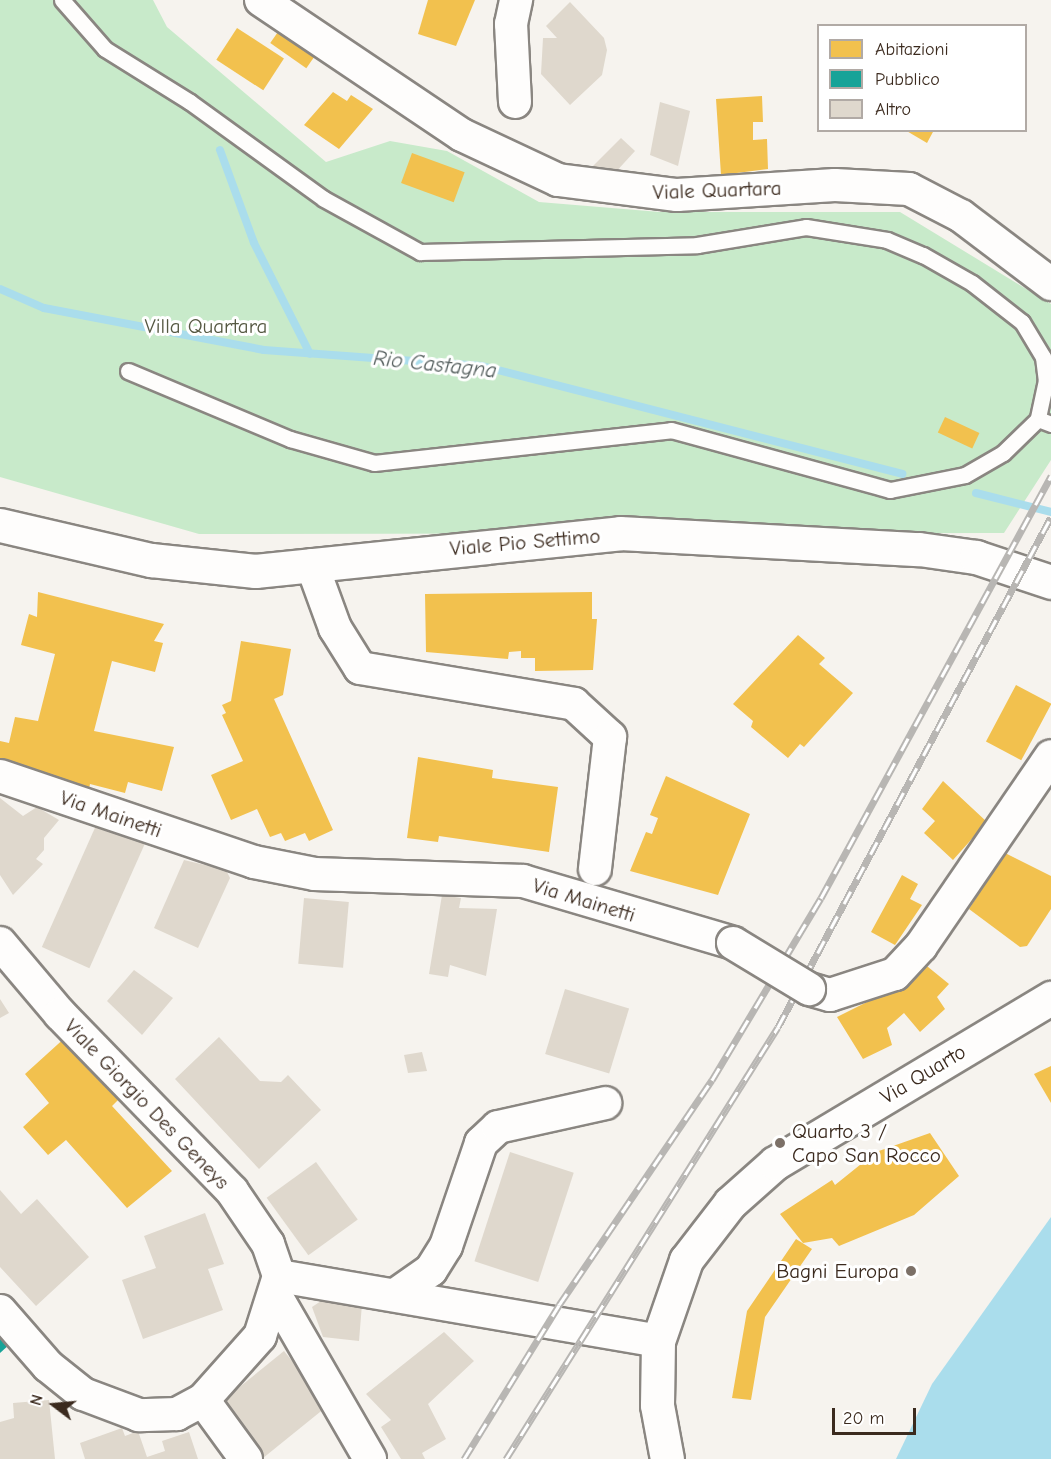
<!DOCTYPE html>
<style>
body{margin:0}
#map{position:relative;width:1051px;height:1459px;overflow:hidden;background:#f6f3ee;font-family:"Comic Neue",sans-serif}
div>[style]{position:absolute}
.green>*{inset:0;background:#c8eaca}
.water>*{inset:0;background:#aaddec}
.homes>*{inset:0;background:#f2c14e;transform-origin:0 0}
.public>*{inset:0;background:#17a398}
.stream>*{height:8px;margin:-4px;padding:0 4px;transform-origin:4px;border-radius:4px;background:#aaddec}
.building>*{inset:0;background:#dfd8cd;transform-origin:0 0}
.roads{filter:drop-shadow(2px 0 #8a8681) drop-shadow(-2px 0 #8a8681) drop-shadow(0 2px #8a8681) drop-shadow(0 -2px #8a8681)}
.lane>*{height:15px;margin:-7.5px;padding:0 7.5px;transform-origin:7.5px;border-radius:7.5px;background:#fefdfc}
.street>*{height:32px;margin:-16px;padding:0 16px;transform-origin:16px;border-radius:16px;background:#fefdfc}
.secondary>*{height:33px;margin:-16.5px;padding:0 16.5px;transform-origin:16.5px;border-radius:16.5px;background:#fefdfc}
.primary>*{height:33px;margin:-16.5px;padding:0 16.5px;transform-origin:16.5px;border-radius:16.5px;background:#fefdfc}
.rail>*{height:7px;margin-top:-3.5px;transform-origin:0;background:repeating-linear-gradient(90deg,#fff 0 14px,#b8b6b3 0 28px);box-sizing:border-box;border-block:2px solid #b8b6b3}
.bridges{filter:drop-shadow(2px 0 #8a8681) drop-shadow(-2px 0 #8a8681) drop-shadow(0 2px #8a8681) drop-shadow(0 -2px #8a8681)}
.street-bridge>*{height:32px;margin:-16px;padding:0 16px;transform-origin:16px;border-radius:16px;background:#fefdfc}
.dots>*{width:16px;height:16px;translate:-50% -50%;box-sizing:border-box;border:3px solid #fff;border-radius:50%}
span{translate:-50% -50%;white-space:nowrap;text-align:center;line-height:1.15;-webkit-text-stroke:6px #fff;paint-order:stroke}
.street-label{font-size:21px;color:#3b2a1e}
.park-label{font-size:21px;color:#555842}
.poi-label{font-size:21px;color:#3b2a1e}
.left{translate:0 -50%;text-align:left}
.right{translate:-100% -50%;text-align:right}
.water-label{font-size:22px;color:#535d5c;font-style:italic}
.legend{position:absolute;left:817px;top:24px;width:210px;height:108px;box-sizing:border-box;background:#fff;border:2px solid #b1aaa5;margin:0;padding:8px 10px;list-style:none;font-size:18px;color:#3b2a1e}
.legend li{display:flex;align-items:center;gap:12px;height:30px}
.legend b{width:30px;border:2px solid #b1aaa5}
.north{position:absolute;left:24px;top:1375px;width:60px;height:60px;-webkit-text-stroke:4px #fff;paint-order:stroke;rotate:286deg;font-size:16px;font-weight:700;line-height:24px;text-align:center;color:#3b2a1e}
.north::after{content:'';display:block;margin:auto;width:21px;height:27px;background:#3b2a1e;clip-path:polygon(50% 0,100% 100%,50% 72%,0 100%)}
.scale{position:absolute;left:832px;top:1408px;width:84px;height:27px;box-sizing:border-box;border:3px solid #3b2a1e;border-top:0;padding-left:8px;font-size:18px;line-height:21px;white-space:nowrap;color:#3b2a1e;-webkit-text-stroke:4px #fff;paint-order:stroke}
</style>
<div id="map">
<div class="green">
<i style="clip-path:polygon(0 0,153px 0,167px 27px,326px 162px,390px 141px,447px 151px,539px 202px,660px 212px,900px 212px,1051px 304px,1051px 460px,1004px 533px,199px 534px,0 477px)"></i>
</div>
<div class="water">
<i style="clip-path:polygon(1051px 1217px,1051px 1459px,896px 1459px,932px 1384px)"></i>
</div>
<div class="homes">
<i style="clip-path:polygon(428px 0,475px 0,456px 46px,418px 34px)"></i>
<i style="left:237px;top:28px;width:56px;height:38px;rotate:33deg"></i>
<i style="left:280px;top:29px;width:44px;height:17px;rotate:35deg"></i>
<i style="clip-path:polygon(333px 92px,347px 101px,351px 95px,373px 109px,339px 149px,304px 125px)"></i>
<i style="clip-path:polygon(762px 96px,763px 122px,753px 122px,753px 140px,767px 139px,768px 169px,721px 175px,716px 99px)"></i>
<i style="clip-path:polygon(905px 130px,934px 130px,927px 143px)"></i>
<i style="left:412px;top:153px;width:56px;height:32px;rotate:20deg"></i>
<i style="left:945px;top:417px;width:38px;height:17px;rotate:25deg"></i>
<i style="clip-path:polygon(38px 592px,164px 624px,154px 641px,163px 643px,155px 672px,112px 661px,94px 731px,174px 747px,162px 791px,128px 782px,125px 793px,90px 784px,89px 789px,5px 767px,7px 761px,0 759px,0 741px,9px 743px,15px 717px,38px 721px,55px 654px,21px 645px,29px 614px,37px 617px)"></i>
<i style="clip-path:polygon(592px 592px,592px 619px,597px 619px,593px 670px,535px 671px,535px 658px,521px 658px,521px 651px,509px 652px,508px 659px,426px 652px,425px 594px)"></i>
<i style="clip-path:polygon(798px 635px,825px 658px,819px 664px,853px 693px,804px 747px,800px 744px,788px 758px,751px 727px,753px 721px,733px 704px)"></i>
<i style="clip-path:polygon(241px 641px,291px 649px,283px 695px,274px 699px,333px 830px,309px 841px,305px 833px,285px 841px,281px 833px,270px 837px,257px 809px,231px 820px,211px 775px,243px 761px,222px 715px,226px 713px,222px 705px,231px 701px)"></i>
<i style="left:1016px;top:685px;width:40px;height:64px;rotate:28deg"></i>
<i style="clip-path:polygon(418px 757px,493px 770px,492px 778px,558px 787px,549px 852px,439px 836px,438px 842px,407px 838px)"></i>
<i style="clip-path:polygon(666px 776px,750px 814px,718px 895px,630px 871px,646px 832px,652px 834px,658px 818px,650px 815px)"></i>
<i style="clip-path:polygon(943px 781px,987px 822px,953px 860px,924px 833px,935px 821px,922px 809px)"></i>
<i style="clip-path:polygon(1005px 853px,1051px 876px,1051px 909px,1027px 946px,1020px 947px,969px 909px)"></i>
<i style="clip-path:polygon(902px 875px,918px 884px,910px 899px,922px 905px,895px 945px,871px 932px)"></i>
<i style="clip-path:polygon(917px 958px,949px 984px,937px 997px,945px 1009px,920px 1032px,904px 1013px,887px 1028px,892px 1045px,863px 1059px,837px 1017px,893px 989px)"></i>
<i style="clip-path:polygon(68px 1035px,123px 1095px,112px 1106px,172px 1171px,127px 1208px,66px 1140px,48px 1155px,23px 1127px,49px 1103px,25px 1074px)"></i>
<i style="clip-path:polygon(1051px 1066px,1051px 1103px,1034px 1074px)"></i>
<i style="clip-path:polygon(930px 1133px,959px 1176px,914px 1215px,839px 1246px,832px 1238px,803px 1243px,780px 1214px,832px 1180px,835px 1185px,876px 1152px)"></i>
<i style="clip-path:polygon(796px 1239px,812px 1249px,765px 1317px,751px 1400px,732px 1398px,747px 1311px)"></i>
</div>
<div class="public">
<i style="clip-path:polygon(0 1333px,10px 1344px,0 1353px)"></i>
</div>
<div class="stream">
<i style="left:220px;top:150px;width:99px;rotate:69.9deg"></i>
<i style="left:254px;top:243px;width:124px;rotate:63.2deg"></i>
<i style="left:0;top:289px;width:48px;rotate:23.4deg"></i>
<i style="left:44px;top:308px;width:224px;rotate:10.8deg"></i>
<i style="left:264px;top:350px;width:219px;rotate:4.2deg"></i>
<i style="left:482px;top:366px;width:434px;rotate:14.4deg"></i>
<i style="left:976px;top:493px;width:77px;rotate:14.2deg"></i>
</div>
<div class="building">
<i style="clip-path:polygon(570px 2px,604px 38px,607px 50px,602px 75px,570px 105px,541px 74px,543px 38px,557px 38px,546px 26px)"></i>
<i style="clip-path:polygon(660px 102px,690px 111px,678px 166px,650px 155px)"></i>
<i style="clip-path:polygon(621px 138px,635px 151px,613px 175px,581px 178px)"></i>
<i style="clip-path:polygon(0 798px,23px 816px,37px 807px,59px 820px,44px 838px,44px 850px,36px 859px,43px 864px,13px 895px,0 875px)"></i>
<i style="left:98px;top:821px;width:52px;height:138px;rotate:24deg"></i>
<i style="clip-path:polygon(184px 860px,226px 870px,230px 878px,198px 948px,154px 928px)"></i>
<i style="clip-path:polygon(442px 895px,461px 898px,459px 908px,497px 909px,486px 976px,450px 965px,448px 977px,429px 974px)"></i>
<i style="left:304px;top:898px;width:45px;height:66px;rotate:5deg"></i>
<i style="clip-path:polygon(134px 970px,173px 998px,142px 1035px,107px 1001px)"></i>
<i style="left:565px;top:989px;width:67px;height:68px;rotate:17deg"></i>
<i style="clip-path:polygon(0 999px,9px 1013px,0 1018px)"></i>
<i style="clip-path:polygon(219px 1037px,260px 1081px,281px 1082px,288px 1075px,321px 1110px,259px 1169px,175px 1079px)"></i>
<i style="clip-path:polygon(422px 1052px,427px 1071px,408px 1073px,404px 1055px)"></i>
<i style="left:510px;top:1152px;width:67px;height:115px;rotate:18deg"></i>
<i style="left:316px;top:1162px;width:71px;height:61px;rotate:54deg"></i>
<i style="clip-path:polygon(0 1190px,21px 1214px,37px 1199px,89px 1257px,36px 1306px,0 1267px)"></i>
<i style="clip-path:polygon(205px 1213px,224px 1264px,208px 1269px,223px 1310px,143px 1339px,122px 1280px,156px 1268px,144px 1236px)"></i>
<i style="clip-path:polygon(324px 1299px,362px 1304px,359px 1341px,323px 1337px,312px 1307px)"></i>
<i style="clip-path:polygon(444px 1332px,474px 1361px,428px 1404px,446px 1439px,422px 1453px,425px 1459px,401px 1459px,381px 1427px,391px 1420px,366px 1394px)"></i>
<i style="left:284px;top:1351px;width:70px;height:87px;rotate:51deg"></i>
<i style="clip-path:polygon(49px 1400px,55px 1459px,0 1459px,0 1422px,14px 1418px,13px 1403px)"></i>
<i style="clip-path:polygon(122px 1428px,125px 1436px,138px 1431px,147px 1457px,165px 1451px,162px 1441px,189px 1432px,198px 1459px,85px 1459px,80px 1443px)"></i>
</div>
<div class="roads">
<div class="lane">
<i style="left:62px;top:0;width:65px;rotate:48.7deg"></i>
<i style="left:105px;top:49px;width:100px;rotate:31.9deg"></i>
<i style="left:190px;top:102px;width:165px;rotate:35.9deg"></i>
<i style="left:324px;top:199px;width:110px;rotate:28.9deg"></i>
<i style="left:420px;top:252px;width:277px;rotate:-1.4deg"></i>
<i style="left:697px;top:245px;width:110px;rotate:-9.4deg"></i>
<i style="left:806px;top:227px;width:82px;rotate:9.1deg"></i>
<i style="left:887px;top:240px;width:39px;rotate:23deg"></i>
<i style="left:923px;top:255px;width:56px;rotate:29.7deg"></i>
<i style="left:972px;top:283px;width:63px;rotate:38deg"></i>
<i style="left:1022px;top:322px;width:41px;rotate:59deg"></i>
<i style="left:1043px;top:357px;width:23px;rotate:83deg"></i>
<i style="left:1046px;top:380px;width:40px;rotate:102deg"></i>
<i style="left:128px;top:371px;width:176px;rotate:22.8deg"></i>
<i style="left:290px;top:439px;width:87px;rotate:15.9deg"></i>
<i style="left:374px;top:463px;width:299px;rotate:-6.3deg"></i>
<i style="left:671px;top:430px;width:227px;rotate:15.3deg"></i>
<i style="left:890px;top:490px;width:76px;rotate:-11.3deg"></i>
<i style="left:965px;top:475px;width:44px;rotate:-30.1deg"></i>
<i style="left:1003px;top:453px;width:49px;rotate:-44.2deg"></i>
<i style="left:1038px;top:419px;width:14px;rotate:21deg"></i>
</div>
<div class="street">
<i style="left:261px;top:0;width:242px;rotate:33.9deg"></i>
<i style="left:462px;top:135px;width:106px;rotate:25.1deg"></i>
<i style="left:558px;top:180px;width:120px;rotate:7.2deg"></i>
<i style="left:677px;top:195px;width:158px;rotate:-3.6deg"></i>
<i style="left:835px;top:185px;width:74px;rotate:3.1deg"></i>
<i style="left:909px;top:189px;width:59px;rotate:27.4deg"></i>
<i style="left:961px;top:216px;width:113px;rotate:37.1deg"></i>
<i style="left:515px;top:102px;width:78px;rotate:-92.9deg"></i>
<i style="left:511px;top:24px;width:25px;rotate:-78deg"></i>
<i style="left:312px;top:565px;width:67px;rotate:69.9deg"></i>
<i style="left:335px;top:628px;width:47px;rotate:58deg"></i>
<i style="left:360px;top:668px;width:217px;rotate:9.5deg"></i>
<i style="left:574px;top:704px;width:49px;rotate:42.5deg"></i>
<i style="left:610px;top:737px;width:133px;rotate:96.5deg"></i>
<i style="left:0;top:776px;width:268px;rotate:18.7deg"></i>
<i style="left:254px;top:862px;width:62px;rotate:11.1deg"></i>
<i style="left:315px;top:874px;width:208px;rotate:1.9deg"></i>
<i style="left:523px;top:881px;width:219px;rotate:16.4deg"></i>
<i style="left:0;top:943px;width:93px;rotate:49.8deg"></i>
<i style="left:60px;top:1014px;width:247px;rotate:45.8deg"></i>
<i style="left:232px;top:1191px;width:64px;rotate:55.8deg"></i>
<i style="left:268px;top:1244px;width:34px;rotate:71deg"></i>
<i style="left:279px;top:1276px;width:63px;rotate:107.6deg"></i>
<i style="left:260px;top:1336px;width:86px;rotate:131.7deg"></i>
<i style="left:203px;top:1400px;width:30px;rotate:152deg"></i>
<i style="left:177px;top:1414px;width:38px;rotate:178deg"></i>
<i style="left:139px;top:1415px;width:60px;rotate:-159.4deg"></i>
<i style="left:83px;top:1394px;width:45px;rotate:-141.3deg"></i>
<i style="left:48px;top:1366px;width:73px;rotate:-131.1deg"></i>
<i style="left:809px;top:989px;width:22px;rotate:16deg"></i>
<i style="left:830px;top:995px;width:68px;rotate:-17.9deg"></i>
<i style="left:895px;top:974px;width:38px;rotate:-47deg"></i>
<i style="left:921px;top:946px;width:230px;rotate:-55.6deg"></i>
<i style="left:279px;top:1276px;width:385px;rotate:9.7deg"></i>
<i style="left:398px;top:1293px;width:40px;rotate:-34.9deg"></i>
<i style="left:431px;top:1270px;width:28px;rotate:-58deg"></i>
<i style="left:446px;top:1246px;width:109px;rotate:-71.2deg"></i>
<i style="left:481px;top:1143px;width:23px;rotate:-43deg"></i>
<i style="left:498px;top:1127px;width:110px;rotate:-12.6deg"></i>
<i style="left:276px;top:1296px;width:188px;rotate:60deg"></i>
<i style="left:203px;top:1400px;width:73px;rotate:53.9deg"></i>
</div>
<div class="secondary">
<i style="left:0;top:525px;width:155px;rotate:13.1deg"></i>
<i style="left:151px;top:560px;width:105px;rotate:6deg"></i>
<i style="left:255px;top:571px;width:367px;rotate:-5.9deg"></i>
<i style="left:620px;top:533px;width:299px;rotate:3.1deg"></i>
<i style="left:919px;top:549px;width:58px;rotate:8deg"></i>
<i style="left:976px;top:557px;width:79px;rotate:18.4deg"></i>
</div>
<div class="primary">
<i style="left:667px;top:1459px;width:55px;rotate:-100.5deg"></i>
<i style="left:657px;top:1405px;width:64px;rotate:-89.1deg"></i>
<i style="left:658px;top:1341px;width:86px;rotate:-70.9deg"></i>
<i style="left:686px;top:1260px;width:72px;rotate:-52.3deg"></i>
<i style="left:730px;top:1203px;width:60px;rotate:-41.6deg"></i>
<i style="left:775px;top:1163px;width:322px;rotate:-30.9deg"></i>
</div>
</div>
<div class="rail">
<i style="left:464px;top:1459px;width:181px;rotate:-58.3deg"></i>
<i style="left:559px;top:1305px;width:272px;rotate:-55.8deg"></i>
<i style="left:712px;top:1080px;width:212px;rotate:-59.1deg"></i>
<i style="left:821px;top:898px;width:481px;rotate:-61.4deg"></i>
<i style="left:506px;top:1459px;width:510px;rotate:-57.8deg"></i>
<i style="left:778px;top:1027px;width:578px;rotate:-61.84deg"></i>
</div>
<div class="bridges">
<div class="street-bridge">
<i style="left:733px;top:943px;width:89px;rotate:31.2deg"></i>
</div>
</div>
<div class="dots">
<i style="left:780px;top:1143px;background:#7c7067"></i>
<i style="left:911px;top:1271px;background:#7c7067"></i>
</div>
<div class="street-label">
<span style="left:717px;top:190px;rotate:-2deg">Viale Quartara</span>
<span style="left:525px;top:542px;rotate:-5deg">Viale Pio Settimo</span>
<span style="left:111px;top:814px;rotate:19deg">Via Mainetti</span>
<span style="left:584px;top:900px;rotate:17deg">Via Mainetti</span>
<span style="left:923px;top:1074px;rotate:-31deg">Via Quarto</span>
<span style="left:147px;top:1104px;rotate:46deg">Viale Giorgio Des Geneys</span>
</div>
<div class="park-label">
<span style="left:206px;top:326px">Villa Quartara</span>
</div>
<div class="poi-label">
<span class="left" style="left:792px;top:1143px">Quarto 3 /<br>Capo San Rocco</span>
<span class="right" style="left:899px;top:1271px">Bagni Europa</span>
</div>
<div class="water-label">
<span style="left:435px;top:365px;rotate:6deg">Rio Castagna</span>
</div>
<ul class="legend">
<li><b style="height:16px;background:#f2c14e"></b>Abitazioni</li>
<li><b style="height:16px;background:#17a398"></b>Pubblico</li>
<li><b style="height:16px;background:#dfd8cd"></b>Altro</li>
</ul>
<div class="north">N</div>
<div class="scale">20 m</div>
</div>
